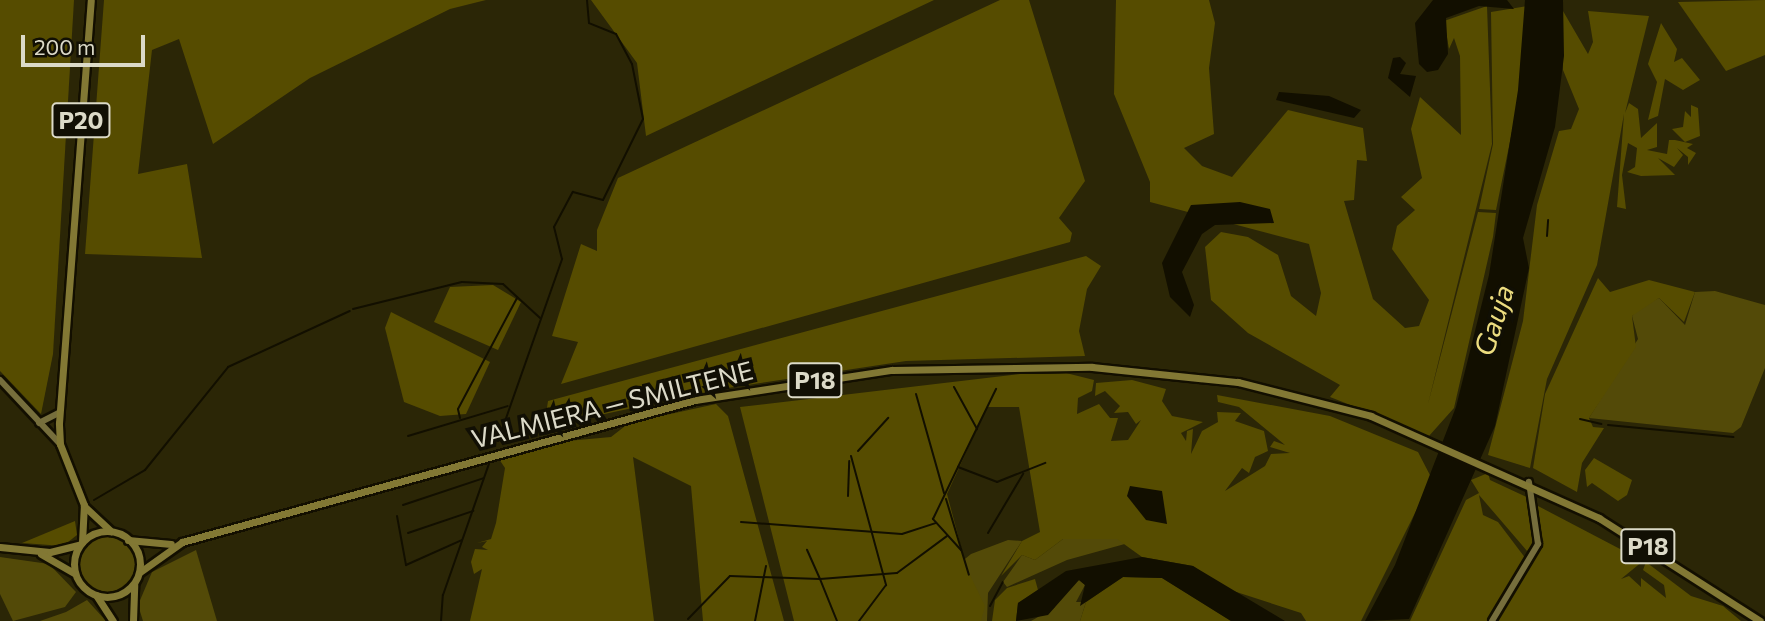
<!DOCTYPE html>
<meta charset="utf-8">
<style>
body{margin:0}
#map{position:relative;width:1765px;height:621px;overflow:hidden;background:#2b2606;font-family:Commissioner,sans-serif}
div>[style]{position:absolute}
.green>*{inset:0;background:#534a08}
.round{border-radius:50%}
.forest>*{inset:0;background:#564c00}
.water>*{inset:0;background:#120f00}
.stream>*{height:2px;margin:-1px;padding:0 1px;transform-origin:1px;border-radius:1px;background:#120f00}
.roads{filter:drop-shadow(2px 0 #130f00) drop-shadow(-2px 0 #130f00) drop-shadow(0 2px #130f00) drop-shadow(0 -2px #130f00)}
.secondary>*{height:6px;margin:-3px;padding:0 3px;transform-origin:3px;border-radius:3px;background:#766e3c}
.primary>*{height:7px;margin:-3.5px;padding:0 3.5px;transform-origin:3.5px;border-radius:3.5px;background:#827834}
.primary>.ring{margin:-3.5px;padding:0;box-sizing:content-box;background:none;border:7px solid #827834;border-radius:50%}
span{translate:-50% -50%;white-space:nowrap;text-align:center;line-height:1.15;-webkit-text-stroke:7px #110f04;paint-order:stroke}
.shield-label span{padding:2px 5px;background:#110f04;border:2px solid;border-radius:5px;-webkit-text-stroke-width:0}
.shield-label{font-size:24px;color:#dcdac8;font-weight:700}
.street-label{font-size:26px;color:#dcdac8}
.water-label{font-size:28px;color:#eddd7f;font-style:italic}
.scale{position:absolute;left:21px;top:35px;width:124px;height:32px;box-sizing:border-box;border:4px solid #dcdac8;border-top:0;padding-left:9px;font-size:21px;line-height:24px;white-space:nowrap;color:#dcdac8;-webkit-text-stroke:5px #110f04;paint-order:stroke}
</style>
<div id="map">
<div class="green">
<i style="clip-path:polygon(1715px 291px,1765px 305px,1765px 368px,1741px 427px,1733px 433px,1589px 418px,1638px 339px,1632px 316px,1639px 308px,1659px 298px,1685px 325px,1695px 292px)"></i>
<i class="round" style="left:78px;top:535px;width:58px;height:58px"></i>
<i style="clip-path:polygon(1104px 535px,1132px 542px,1067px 560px,1007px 587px,1003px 582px,1022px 555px,1035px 560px,1063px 539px)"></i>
<i style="clip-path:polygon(1008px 540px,1022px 541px,988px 593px,987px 621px,911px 621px,944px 576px,971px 554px)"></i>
<i style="clip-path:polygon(196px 550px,217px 621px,143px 621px,138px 605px,152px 572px)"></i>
<i style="clip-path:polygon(0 557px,49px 564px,76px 592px,65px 607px,13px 621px,0 594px)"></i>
<i style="clip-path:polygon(1079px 580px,1085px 585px,1076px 602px,1086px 602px,1080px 621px,1031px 621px,1054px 608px,1065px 588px)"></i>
<i style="clip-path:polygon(87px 600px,106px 621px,40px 621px,66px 612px)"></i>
</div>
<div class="forest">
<i style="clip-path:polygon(0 0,74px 0,53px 354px,41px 414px,0 371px)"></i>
<i style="clip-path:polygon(104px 0,486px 0,450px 9px,310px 78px,213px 144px,179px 39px,152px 50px,138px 174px,187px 164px,202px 258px,85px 254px)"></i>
<i style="clip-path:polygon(591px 0,934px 0,646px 136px,637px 63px)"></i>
<i style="clip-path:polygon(1000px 0,1029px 0,1085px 181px,1059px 218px,1072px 233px,1070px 242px,561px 384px,578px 342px,552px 336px,581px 244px,597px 251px,597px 230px,618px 178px)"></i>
<i style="clip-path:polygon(1116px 0,1209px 0,1215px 23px,1209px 68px,1214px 134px,1184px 148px,1202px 166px,1232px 177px,1288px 110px,1363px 128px,1367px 161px,1357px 160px,1354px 200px,1344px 201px,1373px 299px,1405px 328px,1419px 326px,1429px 300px,1392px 249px,1397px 226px,1415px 210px,1401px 197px,1422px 178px,1411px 129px,1420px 97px,1461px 135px,1460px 56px,1454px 38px,1449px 49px,1444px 21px,1487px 6px,1492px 144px,1428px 404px,1478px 212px,1496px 213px,1493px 237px,1454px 408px,1429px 436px,1330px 397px,1340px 385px,1248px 333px,1211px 300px,1205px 247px,1221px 232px,1248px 237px,1278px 255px,1291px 296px,1316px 316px,1321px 293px,1309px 244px,1150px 202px,1150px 182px,1114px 94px)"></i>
<i style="clip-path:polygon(1765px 0,1765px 55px,1726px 71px,1678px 2px)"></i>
<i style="clip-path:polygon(1527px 6px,1517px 107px,1496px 210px,1479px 209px,1493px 144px,1491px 12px)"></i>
<i style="clip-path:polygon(1563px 11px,1588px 54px,1593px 42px,1588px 11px,1649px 16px,1625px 113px,1629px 103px,1638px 109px,1641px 138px,1657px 123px,1657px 147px,1647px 150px,1667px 154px,1669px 140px,1675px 140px,1693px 144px,1687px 148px,1696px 153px,1688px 165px,1688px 157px,1677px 148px,1683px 155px,1674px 167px,1658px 158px,1675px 175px,1641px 176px,1627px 172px,1635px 167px,1637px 148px,1628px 143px,1622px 175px,1626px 209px,1617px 207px,1624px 114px,1597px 265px,1547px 379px,1530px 468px,1488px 455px,1523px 321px,1537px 205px,1559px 131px,1571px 129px,1579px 109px,1563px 70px)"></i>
<i style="clip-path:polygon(1661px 23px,1677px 49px,1674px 62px,1682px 58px,1700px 80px,1683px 90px,1665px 79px,1658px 116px,1648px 120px,1657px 82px,1648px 64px)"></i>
<i style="clip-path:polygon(1691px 105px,1698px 108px,1700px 136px,1685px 142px,1672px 129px,1683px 127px,1685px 111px,1691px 117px)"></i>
<i style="clip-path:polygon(1086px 256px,1101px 266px,1087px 289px,1079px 331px,1085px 356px,906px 361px,721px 389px,544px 427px,548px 401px)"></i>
<i style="clip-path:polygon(1598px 278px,1610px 292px,1649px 280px,1695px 292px,1684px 322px,1659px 298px,1632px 316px,1636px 347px,1589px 418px,1593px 427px,1604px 428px,1582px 463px,1577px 492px,1533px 468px,1545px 394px)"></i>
<i style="clip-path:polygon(493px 285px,521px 302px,498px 350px,434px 322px,450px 287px)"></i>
<i style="clip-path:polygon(391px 312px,490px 362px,466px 414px,440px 416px,404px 402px,385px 328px)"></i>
<i style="clip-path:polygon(1054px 370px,1094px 380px,1092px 391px,1078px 398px,1077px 414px,1099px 404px,1110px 418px,1118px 418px,1111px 441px,1128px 440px,1141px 420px,1136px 424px,1128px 412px,1114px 413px,1120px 406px,1105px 391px,1095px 396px,1096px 383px,1132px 380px,1166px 389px,1162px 401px,1172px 416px,1203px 422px,1181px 433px,1186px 441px,1187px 431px,1193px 429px,1191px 454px,1202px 431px,1218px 422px,1217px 412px,1241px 413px,1235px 421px,1264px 431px,1268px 451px,1255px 457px,1249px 473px,1242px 468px,1225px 491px,1265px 466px,1271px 454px,1290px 453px,1270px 447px,1274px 441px,1285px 445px,1239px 407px,1218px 402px,1217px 395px,1330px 416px,1418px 452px,1432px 479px,1361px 621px,1306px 621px,1301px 613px,1224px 588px,1193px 566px,1142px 557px,1117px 539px,1063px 539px,1035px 560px,1022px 555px,1001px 576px,1022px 541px,1040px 532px,1019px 407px,987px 407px,947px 494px,967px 569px,985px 606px,981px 621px,794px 621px,740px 407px)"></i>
<i style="clip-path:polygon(716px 404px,728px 416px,784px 621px,703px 621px,691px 486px,633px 457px,654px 621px,470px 621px,482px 569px,474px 574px,471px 562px,475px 549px,488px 550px,482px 547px,487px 541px,477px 543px,491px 539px,496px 523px,505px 468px,499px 459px,567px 441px,611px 437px,629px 423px)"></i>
<i style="clip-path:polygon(1594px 458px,1632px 480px,1627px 495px,1618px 501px,1592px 483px,1587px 487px,1585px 470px)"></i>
<i style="clip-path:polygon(1488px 473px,1490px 480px,1531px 499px,1537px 541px,1527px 551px,1479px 495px,1483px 515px,1498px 522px,1526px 559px,1492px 621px,1410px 621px,1466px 500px,1479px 493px,1471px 480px)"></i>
<i style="clip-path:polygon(1538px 506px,1643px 561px,1621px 579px,1629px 576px,1641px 587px,1641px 578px,1666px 598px,1664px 585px,1643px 570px,1646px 562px,1691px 596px,1723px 606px,1741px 621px,1497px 621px,1510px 584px,1540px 543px)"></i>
<i style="clip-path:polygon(75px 521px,77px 535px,63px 546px,22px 543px)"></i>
<i style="clip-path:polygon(1123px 577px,1162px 578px,1231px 621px,1080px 621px,1086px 602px)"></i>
<i style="clip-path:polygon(1035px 579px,1038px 590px,1018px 603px,1016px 621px,992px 621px,995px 600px,1007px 588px)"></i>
</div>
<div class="water">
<i style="clip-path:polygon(1433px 0,1507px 0,1514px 9px,1479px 6px,1446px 18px,1448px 54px,1438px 70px,1427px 72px,1419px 64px,1415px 23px)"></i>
<i style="clip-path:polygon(1525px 0,1563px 0,1564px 56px,1555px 127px,1523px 238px,1529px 268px,1495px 426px,1409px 619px,1365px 621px,1395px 565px,1456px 407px,1489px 275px,1518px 90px)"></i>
<i style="clip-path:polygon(1400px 57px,1406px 63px,1400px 74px,1416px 76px,1410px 97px,1388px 78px,1393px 58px)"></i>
<i style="clip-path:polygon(1279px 92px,1329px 96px,1361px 110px,1354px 118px,1276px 100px)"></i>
<i style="clip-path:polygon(1240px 202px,1270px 209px,1274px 223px,1215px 225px,1202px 234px,1182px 272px,1194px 305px,1190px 317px,1170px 297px,1162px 263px,1191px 205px)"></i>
<i style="clip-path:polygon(1130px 486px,1162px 491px,1167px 524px,1146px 520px,1127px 496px)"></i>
<i style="clip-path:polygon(1142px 557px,1193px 566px,1285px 621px,1231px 621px,1162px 578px,1123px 577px,1080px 606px,1085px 585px,1079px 580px,1048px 615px,1016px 621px,1018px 603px,1066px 571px)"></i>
</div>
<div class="stream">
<i style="left:1547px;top:236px;width:16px;rotate:-86deg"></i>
<i style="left:353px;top:309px;width:112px;rotate:-13.9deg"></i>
<i style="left:462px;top:282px;width:41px;rotate:2.8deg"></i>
<i style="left:503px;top:284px;width:50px;rotate:42.6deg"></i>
<i style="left:954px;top:387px;width:48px;rotate:61.3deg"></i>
<i style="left:916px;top:394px;width:103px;rotate:74.2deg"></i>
<i style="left:460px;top:418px;width:9px;rotate:-103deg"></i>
<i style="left:458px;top:409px;width:126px;rotate:-62deg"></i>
<i style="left:1580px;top:419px;width:22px;rotate:13deg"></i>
<i style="left:1608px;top:425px;width:126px;rotate:5.5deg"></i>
<i style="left:408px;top:436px;width:104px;rotate:-16.7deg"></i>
<i style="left:498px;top:441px;width:193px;rotate:-70.6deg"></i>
<i style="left:562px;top:259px;width:33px;rotate:-104deg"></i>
<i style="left:554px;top:227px;width:40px;rotate:-62deg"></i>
<i style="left:573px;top:192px;width:31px;rotate:15deg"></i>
<i style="left:603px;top:200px;width:90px;rotate:-63.7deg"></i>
<i style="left:643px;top:119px;width:56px;rotate:-101.3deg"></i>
<i style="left:632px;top:64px;width:34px;rotate:-118deg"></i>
<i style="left:616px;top:34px;width:29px;rotate:-158deg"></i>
<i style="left:589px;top:23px;width:23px;rotate:-95deg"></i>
<i style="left:858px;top:451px;width:45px;rotate:-47.7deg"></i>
<i style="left:851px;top:456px;width:134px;rotate:74.8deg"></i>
<i style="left:886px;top:585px;width:45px;rotate:126.9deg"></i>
<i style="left:958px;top:467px;width:87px;rotate:-64deg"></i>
<i style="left:848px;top:496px;width:35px;rotate:-88deg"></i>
<i style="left:946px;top:499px;width:79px;rotate:73.2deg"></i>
<i style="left:94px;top:500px;width:59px;rotate:-30.5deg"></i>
<i style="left:145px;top:470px;width:132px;rotate:-51.1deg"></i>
<i style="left:228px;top:367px;width:134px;rotate:-24.7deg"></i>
<i style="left:403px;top:505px;width:85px;rotate:-18.4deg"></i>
<i style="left:397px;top:516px;width:50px;rotate:79.6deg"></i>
<i style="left:406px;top:565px;width:61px;rotate:-24.1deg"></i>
<i style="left:741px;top:522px;width:161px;rotate:4.3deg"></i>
<i style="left:902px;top:534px;width:36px;rotate:-18deg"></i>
<i style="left:408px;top:533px;width:69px;rotate:-18.7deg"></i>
<i style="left:988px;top:533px;width:69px;rotate:-59.3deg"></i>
<i style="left:961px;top:550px;width:42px;rotate:-132.1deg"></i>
<i style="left:933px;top:519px;width:58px;rotate:-64.3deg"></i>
<i style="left:958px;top:467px;width:42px;rotate:21deg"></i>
<i style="left:997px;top:482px;width:52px;rotate:-21.6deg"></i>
<i style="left:990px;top:606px;width:27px;rotate:-62deg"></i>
<i style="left:688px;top:619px;width:60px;rotate:-45.7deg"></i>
<i style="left:730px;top:576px;width:90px;rotate:1.9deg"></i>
<i style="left:820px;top:579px;width:32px;rotate:-114deg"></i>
<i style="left:441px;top:621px;width:26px;rotate:-86deg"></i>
<i style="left:443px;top:595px;width:139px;rotate:-70.7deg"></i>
<i style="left:755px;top:621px;width:56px;rotate:-78.7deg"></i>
<i style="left:837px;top:621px;width:45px;rotate:-112deg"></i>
<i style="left:820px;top:579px;width:77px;rotate:-4.5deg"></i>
<i style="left:897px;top:573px;width:62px;rotate:-36.5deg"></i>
</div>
<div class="roads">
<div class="secondary">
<i style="left:0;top:380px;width:88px;rotate:46.8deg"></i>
<i style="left:39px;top:423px;width:22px;rotate:-27deg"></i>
<i style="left:1492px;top:621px;width:90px;rotate:-59.1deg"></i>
<i style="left:1538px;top:544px;width:63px;rotate:-98.3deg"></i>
</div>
<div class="primary">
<i style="left:84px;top:506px;width:37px;rotate:43deg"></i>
<i class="ring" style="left:74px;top:531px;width:59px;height:59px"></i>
<i style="left:128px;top:540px;width:43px;rotate:5.3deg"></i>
<i style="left:82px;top:542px;width:37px;rotate:-87deg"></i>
<i style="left:84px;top:505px;width:66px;rotate:-111.5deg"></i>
<i style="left:60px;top:444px;width:21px;rotate:-93deg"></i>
<i style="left:59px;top:423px;width:424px;rotate:-85.7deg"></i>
<i style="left:0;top:547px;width:50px;rotate:5.7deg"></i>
<i style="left:50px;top:552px;width:30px;rotate:-14deg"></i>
<i style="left:41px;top:554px;width:39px;rotate:30deg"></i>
<i style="left:140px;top:572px;width:52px;rotate:-35.5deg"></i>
<i style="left:182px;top:542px;width:532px;rotate:-15.47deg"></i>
<i style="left:695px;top:400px;width:199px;rotate:-8.7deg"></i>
<i style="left:892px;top:370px;width:200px;rotate:-0.9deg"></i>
<i style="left:1092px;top:367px;width:147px;rotate:5.9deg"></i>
<i style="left:1238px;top:382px;width:137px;rotate:14.3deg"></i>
<i style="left:1371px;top:416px;width:250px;rotate:24.1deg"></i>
<i style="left:1599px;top:518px;width:191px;rotate:32.6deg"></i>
<i style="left:96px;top:595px;width:31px;rotate:57deg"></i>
<i style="left:133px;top:621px;width:36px;rotate:-88deg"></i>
</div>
</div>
<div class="shield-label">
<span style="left:81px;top:120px">P20</span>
<span style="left:815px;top:380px">P18</span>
<span style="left:1648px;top:546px">P18</span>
</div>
<div class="street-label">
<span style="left:612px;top:404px;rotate:-14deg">VALMIERA — SMILTENE</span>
</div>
<div class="water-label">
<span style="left:1493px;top:320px;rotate:-72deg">Gauja</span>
</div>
<div class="scale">200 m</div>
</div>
